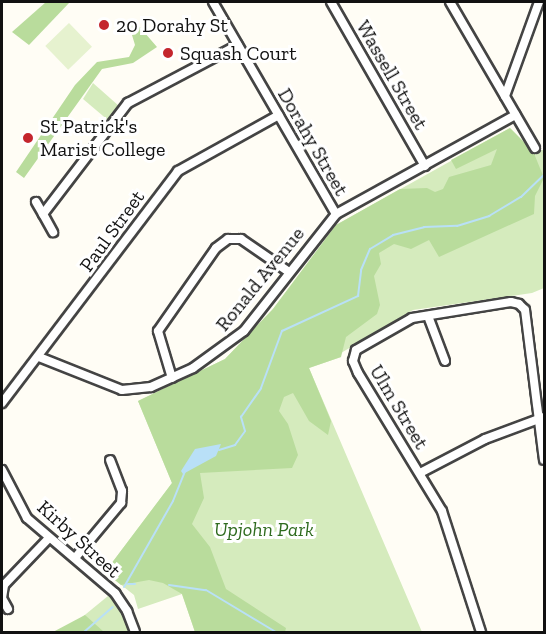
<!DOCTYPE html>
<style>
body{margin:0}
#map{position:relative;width:546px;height:634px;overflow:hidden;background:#fffdf5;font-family:"Zilla Slab",serif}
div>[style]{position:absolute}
.green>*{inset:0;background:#d5ebbd}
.forest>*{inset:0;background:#b9dc9c}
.pitch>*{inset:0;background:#e6f2cf;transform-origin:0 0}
.water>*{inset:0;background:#b9e0f7}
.stream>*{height:2px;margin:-1px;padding:0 1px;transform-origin:1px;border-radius:1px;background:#b9e0f7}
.roads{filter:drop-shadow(2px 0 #444) drop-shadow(-2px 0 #444) drop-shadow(0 2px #444) drop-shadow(0 -2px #444)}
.minor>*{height:8px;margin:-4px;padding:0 4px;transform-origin:4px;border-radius:4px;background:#fff}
.dots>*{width:16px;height:16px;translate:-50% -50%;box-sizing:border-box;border:3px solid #fff;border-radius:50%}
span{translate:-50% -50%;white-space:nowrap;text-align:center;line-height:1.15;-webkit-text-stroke:6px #fff;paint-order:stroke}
.poi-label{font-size:20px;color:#111}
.left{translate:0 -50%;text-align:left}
.street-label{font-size:20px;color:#111}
.park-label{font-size:20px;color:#2f6b1f;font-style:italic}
.frame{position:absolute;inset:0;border:3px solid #111;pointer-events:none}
</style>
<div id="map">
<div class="green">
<i style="clip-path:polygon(93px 83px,119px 106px,109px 121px,83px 99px)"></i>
<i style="clip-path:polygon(510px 128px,532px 151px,544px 150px,544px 288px,532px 293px,413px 310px,341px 353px,341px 357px,309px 368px,422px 632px,195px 632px,182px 594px,138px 609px,134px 595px,105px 572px,172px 483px,138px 401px,225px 359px,273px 309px,336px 225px)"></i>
<i style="clip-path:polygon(108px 596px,121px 606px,128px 631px,64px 632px)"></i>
</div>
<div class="forest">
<i style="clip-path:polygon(46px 2px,70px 2px,29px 45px,12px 32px)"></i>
<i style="clip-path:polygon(129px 25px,138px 25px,157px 47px,133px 63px,102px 69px,24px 178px,16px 172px,75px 85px,97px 62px,129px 57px,135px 45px)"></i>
<i style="clip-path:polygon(510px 128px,533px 151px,544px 178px,535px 196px,534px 214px,439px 257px,429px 240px,411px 249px,394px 244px,379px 253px,381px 264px,374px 276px,380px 305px,377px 314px,346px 337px,341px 357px,309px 368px,331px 421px,328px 435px,309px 421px,293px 393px,284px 397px,279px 411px,288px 424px,298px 455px,292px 468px,200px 473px,204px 498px,192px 524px,210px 547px,226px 589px,286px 628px,285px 632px,195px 632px,182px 594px,163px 583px,149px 580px,121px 585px,105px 572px,172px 483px,138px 401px,225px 359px,273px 309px,336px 225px,400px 189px,427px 188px,435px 192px,443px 189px,449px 177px,491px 165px,497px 149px,456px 169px,451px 160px)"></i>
<i style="clip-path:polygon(85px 615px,104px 632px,53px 632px)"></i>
</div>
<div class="pitch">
<i style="left:69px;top:23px;width:33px;height:33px;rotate:46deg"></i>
</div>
<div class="water">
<i style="clip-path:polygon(221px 444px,216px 456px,183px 474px,181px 471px,195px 449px)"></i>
</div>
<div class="stream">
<i style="left:219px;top:450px;width:17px;rotate:-17deg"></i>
<i style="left:235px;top:445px;width:17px;rotate:-54deg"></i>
<i style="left:245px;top:431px;width:15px;rotate:-106deg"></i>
<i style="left:241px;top:417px;width:35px;rotate:-55deg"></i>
<i style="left:261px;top:388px;width:61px;rotate:-69.8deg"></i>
<i style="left:282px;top:331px;width:84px;rotate:-24.7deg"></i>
<i style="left:358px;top:296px;width:26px;rotate:-83deg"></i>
<i style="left:361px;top:270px;width:23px;rotate:-67deg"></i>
<i style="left:370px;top:249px;width:27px;rotate:-31deg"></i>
<i style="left:393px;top:235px;width:32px;rotate:-14deg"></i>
<i style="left:424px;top:227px;width:33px;rotate:-2deg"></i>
<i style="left:457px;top:226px;width:34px;rotate:-17deg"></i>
<i style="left:489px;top:216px;width:37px;rotate:-31deg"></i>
<i style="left:521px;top:197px;width:32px;rotate:-44deg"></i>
<i style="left:128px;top:584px;width:7px"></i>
<i style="left:169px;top:585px;width:37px;rotate:8deg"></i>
<i style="left:206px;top:590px;width:82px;rotate:31deg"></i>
<i style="left:124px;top:587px;width:99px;rotate:-60.3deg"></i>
<i style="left:173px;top:501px;width:32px;rotate:-68deg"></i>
<i style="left:84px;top:632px;width:38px;rotate:-41deg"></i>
</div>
<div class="roads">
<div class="minor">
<i style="left:213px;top:2px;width:245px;rotate:59.9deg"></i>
<i style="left:331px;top:2px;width:189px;rotate:60.2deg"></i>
<i style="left:450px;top:2px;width:169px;rotate:59.8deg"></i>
<i style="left:505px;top:96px;width:100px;rotate:-70.1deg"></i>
<i style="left:36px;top:202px;width:14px;rotate:60deg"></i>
<i style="left:43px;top:214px;width:140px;rotate:-52.6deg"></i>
<i style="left:128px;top:103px;width:124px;rotate:-27.8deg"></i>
<i style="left:43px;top:214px;width:21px;rotate:61deg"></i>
<i style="left:428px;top:316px;width:48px;rotate:69.3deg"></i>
<i style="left:39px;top:357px;width:89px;rotate:21.7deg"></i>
<i style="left:122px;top:390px;width:29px;rotate:-6deg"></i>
<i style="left:151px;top:387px;width:46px;rotate:-24.3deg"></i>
<i style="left:193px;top:368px;width:63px;rotate:-36deg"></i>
<i style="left:244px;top:331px;width:149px;rotate:-51.8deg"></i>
<i style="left:336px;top:214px;width:205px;rotate:-28.9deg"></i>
<i style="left:172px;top:378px;width:49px;rotate:-106.6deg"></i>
<i style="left:158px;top:331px;width:101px;rotate:-55.1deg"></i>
<i style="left:216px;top:248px;width:15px;rotate:-37deg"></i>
<i style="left:228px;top:239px;width:13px"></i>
<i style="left:241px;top:239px;width:58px;rotate:34.5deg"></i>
<i style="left:2px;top:403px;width:291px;rotate:-52.8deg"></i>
<i style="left:178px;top:171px;width:115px;rotate:-29deg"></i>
<i style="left:2px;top:470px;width:54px;rotate:62.5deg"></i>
<i style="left:27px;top:518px;width:116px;rotate:40.4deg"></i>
<i style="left:115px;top:593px;width:22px;rotate:56deg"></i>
<i style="left:127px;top:611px;width:22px;rotate:69deg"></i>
<i style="left:420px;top:473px;width:73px;rotate:-27.6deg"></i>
<i style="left:485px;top:439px;width:63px;rotate:-20.4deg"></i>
<i style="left:75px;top:558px;width:72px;rotate:-50.1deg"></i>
<i style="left:121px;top:503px;width:12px;rotate:-85deg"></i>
<i style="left:122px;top:491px;width:33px;rotate:-111deg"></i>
<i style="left:8px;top:609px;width:13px;rotate:-119deg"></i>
<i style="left:2px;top:598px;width:13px;rotate:-81deg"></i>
<i style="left:4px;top:585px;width:65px;rotate:-46.2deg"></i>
<i style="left:481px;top:632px;width:127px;rotate:-107.9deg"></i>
<i style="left:442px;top:511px;width:162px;rotate:-121.3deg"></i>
<i style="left:358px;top:373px;width:13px;rotate:-113deg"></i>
<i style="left:353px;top:361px;width:11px;rotate:-75deg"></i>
<i style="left:356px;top:350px;width:64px;rotate:-29.7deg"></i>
<i style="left:412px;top:318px;width:100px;rotate:-9.2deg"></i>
<i style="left:511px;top:302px;width:8px;rotate:14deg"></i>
<i style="left:519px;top:304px;width:8px;rotate:45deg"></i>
<i style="left:525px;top:310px;width:151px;rotate:82.8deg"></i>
</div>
</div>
<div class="dots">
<i style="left:104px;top:25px;background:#c4262e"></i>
<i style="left:168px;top:53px;background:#c4262e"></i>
<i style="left:28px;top:138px;background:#c4262e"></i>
</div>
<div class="poi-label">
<span class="left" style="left:116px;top:25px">20 Dorahy St</span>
<span class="left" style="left:180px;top:53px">Squash Court</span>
<span class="left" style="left:40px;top:138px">St Patrick's<br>Marist College</span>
</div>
<div class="street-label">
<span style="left:392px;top:75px;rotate:60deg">Wassell Street</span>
<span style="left:313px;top:142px;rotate:60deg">Dorahy Street</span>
<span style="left:112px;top:231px;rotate:-54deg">Paul Street</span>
<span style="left:260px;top:279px;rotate:-51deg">Ronald Avenue</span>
<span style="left:399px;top:407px;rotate:59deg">Ulm Street</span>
<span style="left:79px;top:539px;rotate:42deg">Kirby Street</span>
</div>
<div class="park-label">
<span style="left:264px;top:529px">Upjohn Park</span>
</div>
<div class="frame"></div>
</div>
